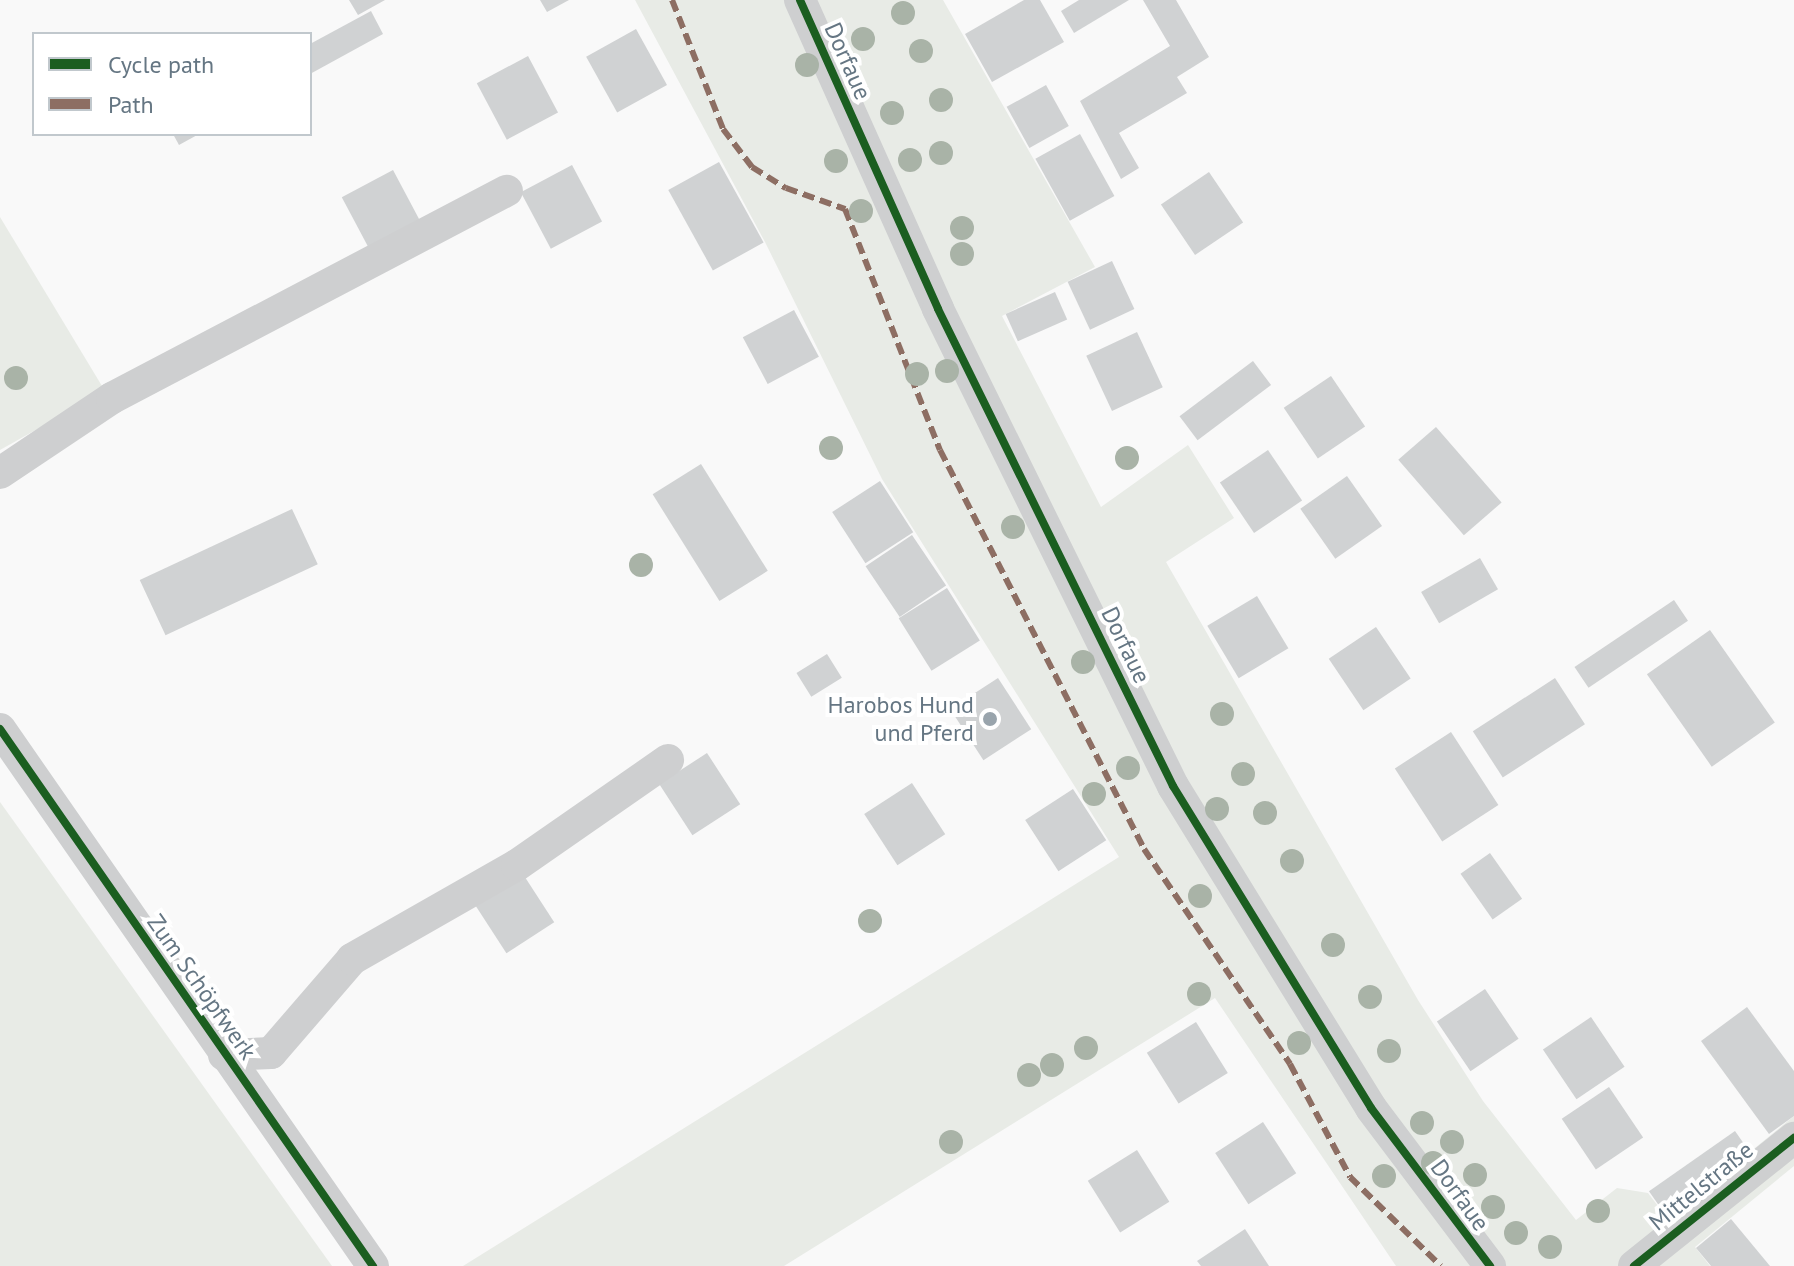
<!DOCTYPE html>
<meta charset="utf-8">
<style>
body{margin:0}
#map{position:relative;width:1794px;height:1266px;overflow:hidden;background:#f9f9f9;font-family:"PT Sans",sans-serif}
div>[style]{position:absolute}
.green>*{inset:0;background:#e8ebe6}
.building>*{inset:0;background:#d0d2d3;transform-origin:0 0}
.minor>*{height:32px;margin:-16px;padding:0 16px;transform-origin:16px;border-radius:16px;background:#cecfd0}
.quiet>*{height:6px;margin-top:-3px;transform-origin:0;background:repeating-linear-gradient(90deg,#8d6e63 0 12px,transparent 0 18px)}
.cycleway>*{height:8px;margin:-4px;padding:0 4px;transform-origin:4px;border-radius:4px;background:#1b5e20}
.trees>*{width:24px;height:24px;margin:-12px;border-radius:50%;background:#a9b3a7}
.dots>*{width:22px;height:22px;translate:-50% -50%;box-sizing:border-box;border:4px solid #fff;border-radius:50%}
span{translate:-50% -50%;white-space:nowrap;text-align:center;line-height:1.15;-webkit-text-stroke:8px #fff;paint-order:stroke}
.street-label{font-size:24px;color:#657683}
.poi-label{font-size:24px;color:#657683}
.right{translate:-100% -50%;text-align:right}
.legend{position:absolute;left:32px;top:32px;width:280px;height:104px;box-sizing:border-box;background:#fff;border:2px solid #c1c8cd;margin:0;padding:10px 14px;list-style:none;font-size:24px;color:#657683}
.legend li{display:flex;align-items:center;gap:16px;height:40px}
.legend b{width:40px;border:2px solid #c1c8cd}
</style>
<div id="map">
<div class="green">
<i style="clip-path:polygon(635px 0,943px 0,1095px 267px,1002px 316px,1101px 507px,1188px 445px,1234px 518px,1166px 562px,1418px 1000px,1483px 1101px,1576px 1220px,1617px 1188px,1648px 1193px,1668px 1219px,1794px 1116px,1794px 1166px,1695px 1247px,1710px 1266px,1396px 1266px,1215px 998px,784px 1266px,463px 1266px,1119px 857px,882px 479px,765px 242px)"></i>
<i style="clip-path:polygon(0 217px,105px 391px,0 450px)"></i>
<i style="clip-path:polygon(0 802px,332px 1266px,0 1266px)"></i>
</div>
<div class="building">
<i style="clip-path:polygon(349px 0,385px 0,358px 15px)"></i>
<i style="clip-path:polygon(540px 0,569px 0,547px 12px)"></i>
<i style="clip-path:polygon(1024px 0,1040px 0,1064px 42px,992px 82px,965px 34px)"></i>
<i style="clip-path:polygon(1079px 0,1129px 0,1074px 33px,1061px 11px)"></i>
<i style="clip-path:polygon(1143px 0,1176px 0,1209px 57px,1177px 77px,1187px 93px,1119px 133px,1139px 168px,1121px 179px,1080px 101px,1170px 46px)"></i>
<i style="clip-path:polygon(371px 11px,383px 34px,310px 74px,310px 44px)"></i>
<i style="left:636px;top:29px;width:64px;height:57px;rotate:61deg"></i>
<i style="left:528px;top:56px;width:64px;height:58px;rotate:62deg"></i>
<i style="left:1046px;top:85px;width:47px;height:45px;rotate:61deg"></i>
<i style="clip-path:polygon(173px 134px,199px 134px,179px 145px)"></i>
<i style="left:1080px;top:134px;width:71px;height:51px;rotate:61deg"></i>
<i style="left:719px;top:162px;width:92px;height:58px;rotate:61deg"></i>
<i style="left:572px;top:165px;width:64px;height:58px;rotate:62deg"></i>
<i style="left:393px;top:170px;width:64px;height:58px;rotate:62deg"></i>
<i style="left:1209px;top:172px;width:61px;height:58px;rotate:56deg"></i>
<i style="left:1112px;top:261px;width:53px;height:49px;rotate:65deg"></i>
<i style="left:1055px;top:292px;width:30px;height:54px;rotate:66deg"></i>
<i style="left:794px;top:310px;width:53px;height:58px;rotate:62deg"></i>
<i style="left:1137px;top:332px;width:61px;height:56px;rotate:65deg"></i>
<i style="left:1253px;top:361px;width:30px;height:92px;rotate:53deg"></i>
<i style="left:1331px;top:376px;width:61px;height:57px;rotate:56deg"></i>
<i style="left:1436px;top:427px;width:100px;height:50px;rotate:49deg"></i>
<i style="left:1268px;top:450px;width:61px;height:58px;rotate:56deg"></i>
<i style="left:701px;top:464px;width:126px;height:57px;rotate:58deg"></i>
<i style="left:1347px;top:476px;width:61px;height:57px;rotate:55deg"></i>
<i style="left:880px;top:481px;width:61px;height:57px;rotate:57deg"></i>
<i style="left:292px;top:509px;width:61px;height:168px;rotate:65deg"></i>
<i style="left:912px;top:535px;width:61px;height:56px;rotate:56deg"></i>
<i style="left:1480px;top:558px;width:36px;height:68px;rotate:60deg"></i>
<i style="left:947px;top:588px;width:62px;height:57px;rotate:58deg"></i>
<i style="left:1257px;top:596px;width:61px;height:58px;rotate:59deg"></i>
<i style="left:1674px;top:600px;width:25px;height:120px;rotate:56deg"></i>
<i style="left:1376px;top:627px;width:62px;height:57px;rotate:56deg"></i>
<i style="left:1710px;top:630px;width:113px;height:77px;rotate:55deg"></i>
<i style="left:827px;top:654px;width:28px;height:36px;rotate:58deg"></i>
<i style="left:998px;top:678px;width:61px;height:57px;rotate:57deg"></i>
<i style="left:1555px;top:678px;width:55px;height:98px;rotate:57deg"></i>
<i style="left:1451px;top:732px;width:87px;height:67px;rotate:57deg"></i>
<i style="left:707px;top:753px;width:61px;height:57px;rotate:57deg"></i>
<i style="left:912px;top:783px;width:61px;height:57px;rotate:57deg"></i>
<i style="left:1073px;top:789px;width:61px;height:57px;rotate:57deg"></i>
<i style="left:1490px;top:853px;width:56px;height:36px;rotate:55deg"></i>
<i style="left:521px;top:871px;width:61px;height:57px;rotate:57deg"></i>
<i style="left:1485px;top:989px;width:60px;height:58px;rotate:56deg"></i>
<i style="clip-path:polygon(1747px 1007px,1794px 1071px,1794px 1116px,1769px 1134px,1701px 1041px)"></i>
<i style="left:1591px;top:1017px;width:60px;height:58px;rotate:56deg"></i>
<i style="left:1196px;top:1022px;width:60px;height:58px;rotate:58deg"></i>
<i style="left:1609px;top:1087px;width:61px;height:57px;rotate:56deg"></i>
<i style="left:1263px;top:1122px;width:61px;height:57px;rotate:57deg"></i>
<i style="left:1735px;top:1131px;width:32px;height:105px;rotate:55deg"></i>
<i style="left:1137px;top:1150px;width:61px;height:58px;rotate:58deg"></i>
<i style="clip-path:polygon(1731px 1219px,1770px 1266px,1711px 1266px,1696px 1248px)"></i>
<i style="clip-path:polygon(1245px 1229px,1269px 1266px,1201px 1266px,1197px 1261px)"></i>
</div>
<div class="minor">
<i style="left:800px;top:0;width:338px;rotate:65.9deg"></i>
<i style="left:938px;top:309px;width:532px;rotate:63.77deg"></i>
<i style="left:1173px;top:786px;width:378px;rotate:58.4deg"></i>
<i style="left:1371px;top:1108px;width:198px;rotate:53deg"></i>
<i style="left:0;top:473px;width:135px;rotate:-33.8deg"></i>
<i style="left:112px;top:398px;width:446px;rotate:-27.7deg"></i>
<i style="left:0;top:729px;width:654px;rotate:55.22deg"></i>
<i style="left:224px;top:1055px;width:47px;rotate:-2.4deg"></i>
<i style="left:271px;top:1053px;width:124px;rotate:-49.2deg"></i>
<i style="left:352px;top:959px;width:190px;rotate:-29.7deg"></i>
<i style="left:517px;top:865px;width:184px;rotate:-34.8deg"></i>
<i style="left:1634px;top:1266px;width:205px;rotate:-38.7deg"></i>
</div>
<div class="quiet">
<i style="left:672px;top:0;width:139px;rotate:68.4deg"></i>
<i style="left:723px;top:129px;width:48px;rotate:52.7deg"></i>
<i style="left:752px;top:167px;width:40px;rotate:32deg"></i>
<i style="left:786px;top:188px;width:63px;rotate:19.6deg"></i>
<i style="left:845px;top:209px;width:259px;rotate:68.5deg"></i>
<i style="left:940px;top:450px;width:448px;rotate:62.9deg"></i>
<i style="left:1144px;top:849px;width:260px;rotate:55.8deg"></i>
<i style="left:1290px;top:1064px;width:128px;rotate:62deg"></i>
<i style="left:1350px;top:1177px;width:127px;rotate:44.4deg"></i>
</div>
<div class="cycleway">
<i style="left:800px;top:0;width:338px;rotate:65.9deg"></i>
<i style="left:938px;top:309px;width:532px;rotate:63.77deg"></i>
<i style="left:1173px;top:786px;width:378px;rotate:58.4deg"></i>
<i style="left:1371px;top:1108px;width:198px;rotate:53deg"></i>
<i style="left:0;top:729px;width:654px;rotate:55.22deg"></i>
<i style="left:1634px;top:1266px;width:205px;rotate:-38.7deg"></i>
</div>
<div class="trees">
<i style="left:903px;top:13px"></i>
<i style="left:863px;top:39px"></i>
<i style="left:921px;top:51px"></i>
<i style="left:807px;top:65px"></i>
<i style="left:941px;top:100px"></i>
<i style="left:892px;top:113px"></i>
<i style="left:941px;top:153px"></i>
<i style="left:910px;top:160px"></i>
<i style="left:836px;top:161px"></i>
<i style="left:861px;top:211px"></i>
<i style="left:962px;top:228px"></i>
<i style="left:962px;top:254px"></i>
<i style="left:947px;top:371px"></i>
<i style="left:917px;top:374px"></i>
<i style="left:16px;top:378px"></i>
<i style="left:831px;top:448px"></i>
<i style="left:1127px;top:458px"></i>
<i style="left:1013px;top:527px"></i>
<i style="left:641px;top:565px"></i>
<i style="left:1083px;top:662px"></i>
<i style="left:1222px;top:714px"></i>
<i style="left:1128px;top:768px"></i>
<i style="left:1243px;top:774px"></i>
<i style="left:1094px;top:794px"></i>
<i style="left:1217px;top:809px"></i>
<i style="left:1265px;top:813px"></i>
<i style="left:1292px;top:861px"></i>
<i style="left:1200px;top:896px"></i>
<i style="left:870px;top:921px"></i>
<i style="left:1333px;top:945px"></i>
<i style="left:1199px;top:994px"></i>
<i style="left:1370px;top:997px"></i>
<i style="left:1299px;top:1043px"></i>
<i style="left:1086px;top:1048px"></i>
<i style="left:1389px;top:1051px"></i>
<i style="left:1052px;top:1065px"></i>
<i style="left:1029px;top:1075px"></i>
<i style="left:1422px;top:1123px"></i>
<i style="left:951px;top:1142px"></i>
<i style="left:1452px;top:1142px"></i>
<i style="left:1433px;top:1163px"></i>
<i style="left:1475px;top:1175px"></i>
<i style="left:1384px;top:1176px"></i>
<i style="left:1493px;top:1207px"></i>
<i style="left:1598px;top:1211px"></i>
<i style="left:1516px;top:1233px"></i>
<i style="left:1550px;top:1247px"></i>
</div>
<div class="dots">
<i style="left:990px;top:719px;background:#99a4ac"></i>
</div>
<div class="street-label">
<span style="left:848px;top:61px;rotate:66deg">Dorfaue</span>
<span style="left:1126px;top:645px;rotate:64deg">Dorfaue</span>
<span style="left:202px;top:987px;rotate:55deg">Zum Schöpfwerk</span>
<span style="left:1701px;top:1186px;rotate:-39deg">Mittelstraße</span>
<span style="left:1460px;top:1195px;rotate:54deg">Dorfaue</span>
</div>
<div class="poi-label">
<span class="right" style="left:974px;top:719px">Harobos Hund<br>und Pferd</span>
</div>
<ul class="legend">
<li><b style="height:10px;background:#1b5e20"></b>Cycle path</li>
<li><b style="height:10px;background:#8d6e63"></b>Path</li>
</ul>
</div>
